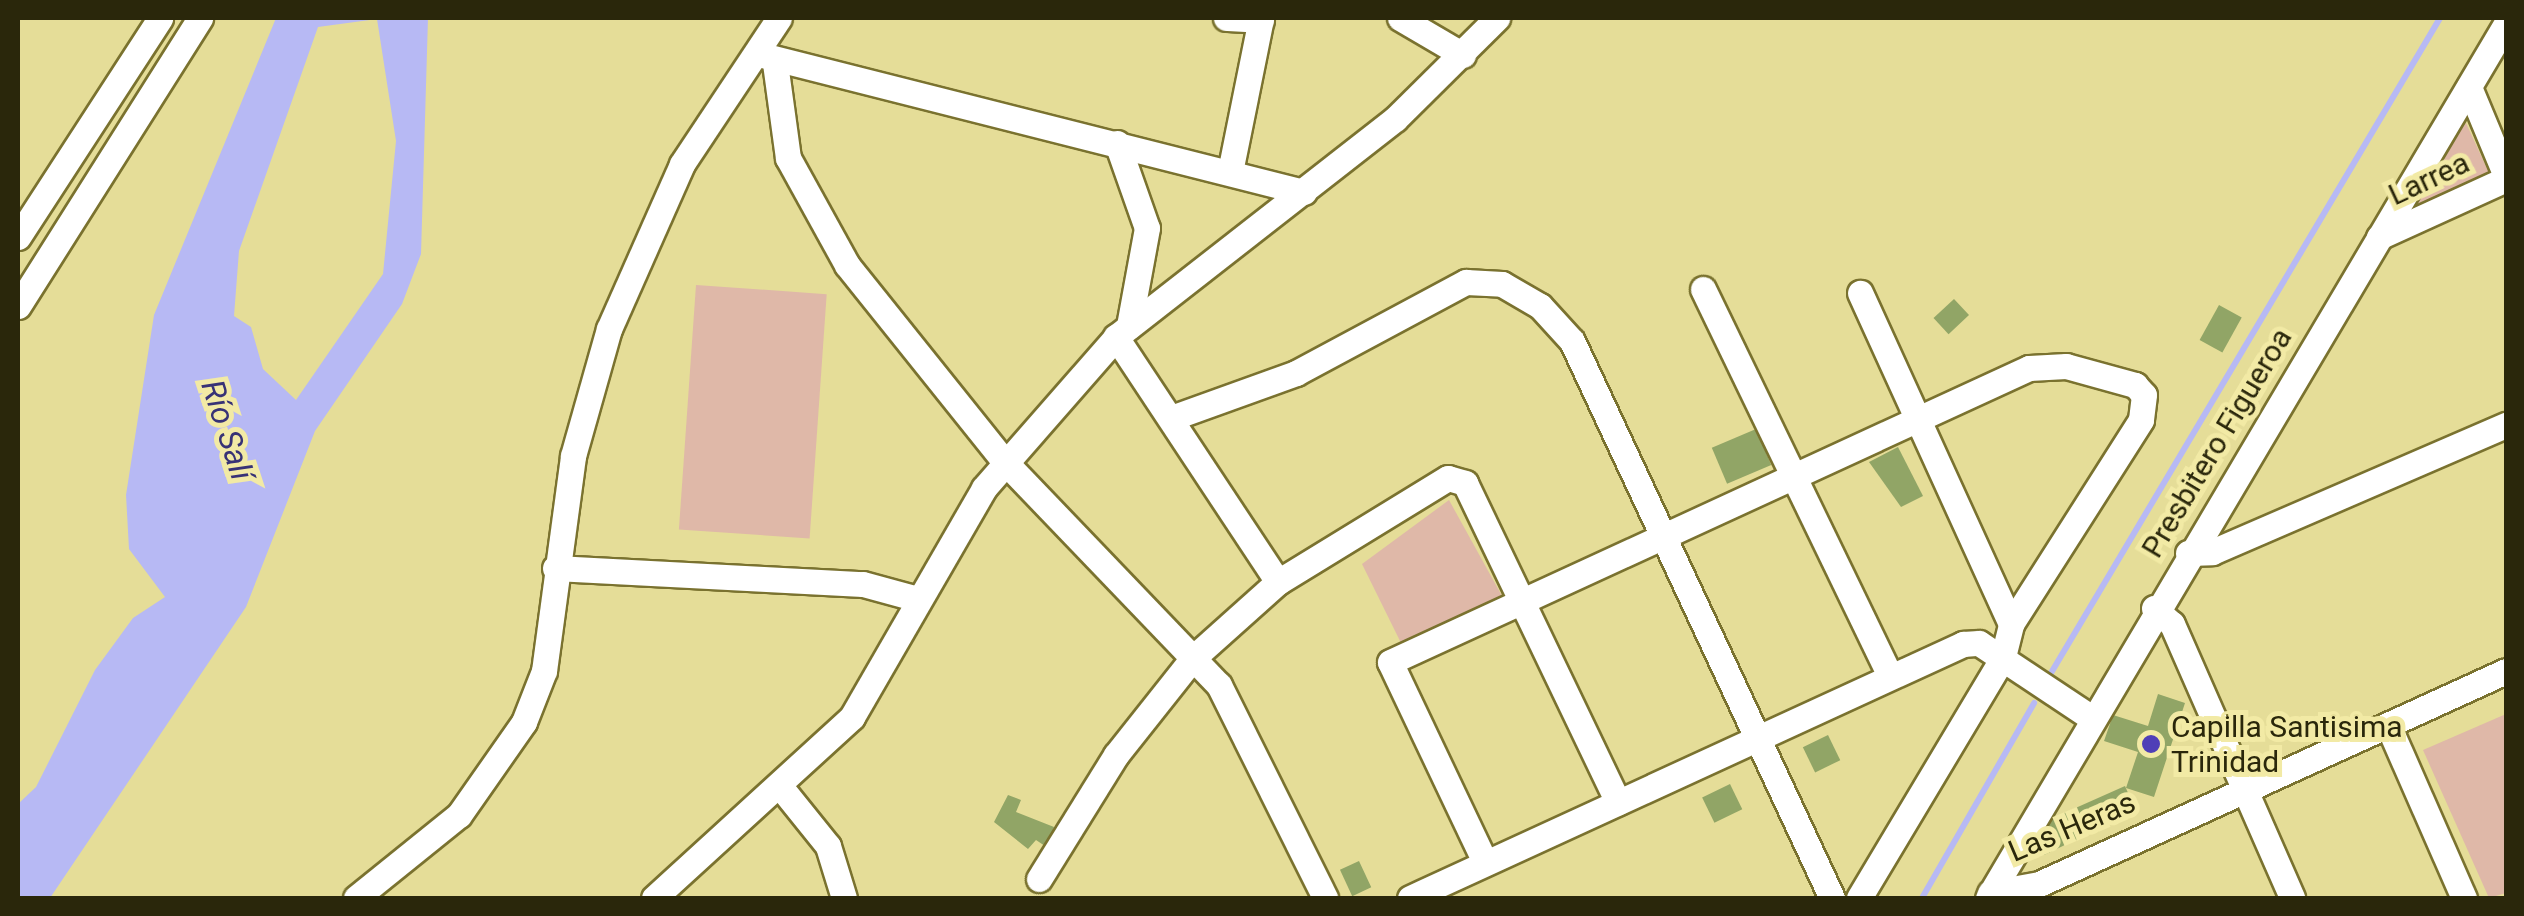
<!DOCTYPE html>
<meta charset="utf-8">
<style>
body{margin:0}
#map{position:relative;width:2524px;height:916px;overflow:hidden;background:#e5dd98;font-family:Roboto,sans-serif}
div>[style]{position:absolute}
.green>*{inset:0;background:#dfb8a8;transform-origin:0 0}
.water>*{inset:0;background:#b7b9f4}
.stream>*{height:6px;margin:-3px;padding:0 3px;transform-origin:3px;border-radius:3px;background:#b7b9f4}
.building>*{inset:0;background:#91a566;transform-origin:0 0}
.roads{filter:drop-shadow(2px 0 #7a722f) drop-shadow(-2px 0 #7a722f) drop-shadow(0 2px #7a722f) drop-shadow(0 -2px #7a722f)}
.minor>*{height:25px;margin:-12.5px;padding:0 12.5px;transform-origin:12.5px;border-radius:12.5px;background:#fff}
.dots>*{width:28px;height:28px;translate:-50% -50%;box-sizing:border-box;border:5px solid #f2eaa5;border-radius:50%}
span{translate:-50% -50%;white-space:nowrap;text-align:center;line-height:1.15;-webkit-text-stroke:10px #f2eaa5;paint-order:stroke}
.street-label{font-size:30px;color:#2a270b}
.poi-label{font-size:30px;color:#2a270b}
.left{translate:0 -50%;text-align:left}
.water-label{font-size:32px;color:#373276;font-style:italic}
.frame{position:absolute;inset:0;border:20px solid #2a270b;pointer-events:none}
</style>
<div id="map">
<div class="green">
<i style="clip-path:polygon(2466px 123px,2490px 175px,2404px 213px)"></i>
<i style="left:696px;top:285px;width:131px;height:245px;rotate:4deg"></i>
<i style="clip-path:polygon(1449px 500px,1502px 596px,1401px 643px,1362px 564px)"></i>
<i style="clip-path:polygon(2506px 714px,2506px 893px,2489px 898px,2423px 750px)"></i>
</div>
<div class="water">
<i style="clip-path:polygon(evenodd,276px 18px,428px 18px,421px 254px,402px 304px,315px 431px,246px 607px,50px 898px,18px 898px,18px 804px,36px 787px,95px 670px,133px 618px,165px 597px,129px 549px,126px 495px,154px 315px,276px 18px,377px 19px,396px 141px,383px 274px,296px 400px,263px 369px,251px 327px,234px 316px,239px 251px,318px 27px,377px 19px)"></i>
</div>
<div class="stream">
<i style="left:2051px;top:673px;width:762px;rotate:-59.29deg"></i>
<i style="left:1922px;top:898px;width:225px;rotate:-60.1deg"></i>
</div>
<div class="building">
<i style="left:1954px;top:299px;width:22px;height:28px;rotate:47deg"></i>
<i style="left:2219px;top:305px;width:26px;height:40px;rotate:29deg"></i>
<i style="left:1756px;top:429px;width:39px;height:48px;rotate:67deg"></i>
<i style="clip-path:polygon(1898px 447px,1923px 496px,1901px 507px,1869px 462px)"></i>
<i style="clip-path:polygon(2158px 694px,2185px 703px,2154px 797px,2126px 788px,2138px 752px,2104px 741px,2113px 715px,2148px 726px)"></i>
<i style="left:1828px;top:735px;width:28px;height:28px;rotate:64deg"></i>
<i style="left:1730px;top:784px;width:28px;height:31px;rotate:64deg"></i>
<i style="clip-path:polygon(2125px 786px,2136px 811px,2044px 855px,2029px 842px,2035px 826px)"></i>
<i style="clip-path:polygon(1008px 795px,1021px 800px,1016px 812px,1054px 827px,1048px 848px,1036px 840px,1028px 849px,994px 822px)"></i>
<i style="left:1359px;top:861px;width:29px;height:21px;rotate:65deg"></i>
</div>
<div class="roads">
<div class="minor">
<i style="left:1226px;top:18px;width:35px;rotate:3deg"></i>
<i style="left:1400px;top:18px;width:73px;rotate:30.4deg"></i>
<i style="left:762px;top:55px;width:559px;rotate:14.19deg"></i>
<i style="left:775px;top:63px;width:96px;rotate:82.2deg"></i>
<i style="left:788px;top:158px;width:122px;rotate:61.1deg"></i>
<i style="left:847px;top:265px;width:253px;rotate:51.3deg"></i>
<i style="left:1005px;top:462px;width:309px;rotate:46.2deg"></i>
<i style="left:1219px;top:685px;width:238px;rotate:63.5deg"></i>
<i style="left:2469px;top:87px;width:96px;rotate:67.4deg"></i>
<i style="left:1117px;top:143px;width:90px;rotate:70.6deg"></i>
<i style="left:1147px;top:228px;width:100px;rotate:100.4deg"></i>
<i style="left:1230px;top:172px;width:157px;rotate:-78.6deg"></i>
<i style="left:18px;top:237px;width:261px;rotate:-57deg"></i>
<i style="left:2379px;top:237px;width:140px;rotate:-24.5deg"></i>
<i style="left:1703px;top:289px;width:429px;rotate:64.2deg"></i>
<i style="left:18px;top:306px;width:341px;rotate:-57.7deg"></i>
<i style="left:1174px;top:417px;width:130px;rotate:-19.8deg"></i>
<i style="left:1296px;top:373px;width:193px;rotate:-28.2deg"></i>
<i style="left:1466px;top:282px;width:36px;rotate:3deg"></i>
<i style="left:1502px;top:284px;width:44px;rotate:30.1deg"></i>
<i style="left:1540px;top:306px;width:47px;rotate:47.6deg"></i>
<i style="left:1572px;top:341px;width:615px;rotate:64.98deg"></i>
<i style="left:2188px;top:553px;width:24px;rotate:-2deg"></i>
<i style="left:2212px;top:552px;width:320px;rotate:-23.4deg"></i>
<i style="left:555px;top:568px;width:308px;rotate:3deg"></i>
<i style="left:863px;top:584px;width:57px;rotate:15.3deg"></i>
<i style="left:1278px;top:582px;width:294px;rotate:-123.5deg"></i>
<i style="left:1116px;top:337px;width:354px;rotate:-38deg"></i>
<i style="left:1395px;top:119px;width:144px;rotate:-44.7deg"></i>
<i style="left:2154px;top:608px;width:24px;rotate:42deg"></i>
<i style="left:2172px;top:624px;width:299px;rotate:66.3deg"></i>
<i style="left:2388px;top:725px;width:189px;rotate:66.3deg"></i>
<i style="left:779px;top:785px;width:78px;rotate:51.2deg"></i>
<i style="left:828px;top:846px;width:54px;rotate:72.9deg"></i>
<i style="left:1485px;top:862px;width:221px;rotate:-115.4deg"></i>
<i style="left:1390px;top:662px;width:703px;rotate:-24.71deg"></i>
<i style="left:2029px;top:368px;width:37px;rotate:-3deg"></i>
<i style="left:2066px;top:366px;width:72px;rotate:15.4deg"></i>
<i style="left:2135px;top:385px;width:13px;rotate:48deg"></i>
<i style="left:2144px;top:395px;width:25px;rotate:97deg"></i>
<i style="left:2141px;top:420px;width:242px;rotate:122.5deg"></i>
<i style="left:1039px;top:879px;width:146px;rotate:-58.2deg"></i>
<i style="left:1116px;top:755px;width:124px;rotate:-51.6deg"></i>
<i style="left:1193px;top:658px;width:114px;rotate:-41.8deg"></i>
<i style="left:1278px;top:582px;width:199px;rotate:-31.5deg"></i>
<i style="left:1448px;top:478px;width:18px;rotate:16deg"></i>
<i style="left:1465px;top:483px;width:354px;rotate:64.4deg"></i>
<i style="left:1990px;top:893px;width:50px;rotate:-10.4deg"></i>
<i style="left:2039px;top:884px;width:513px;rotate:-24.52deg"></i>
<i style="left:356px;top:898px;width:132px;rotate:-38.9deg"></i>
<i style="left:459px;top:815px;width:113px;rotate:-55deg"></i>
<i style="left:524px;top:722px;width:55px;rotate:-68.6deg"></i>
<i style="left:544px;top:671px;width:217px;rotate:-82.3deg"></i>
<i style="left:573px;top:456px;width:132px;rotate:-74.2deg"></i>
<i style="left:609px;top:329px;width:180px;rotate:-66.1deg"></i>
<i style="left:682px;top:164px;width:175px;rotate:-56.4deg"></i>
<i style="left:654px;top:898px;width:268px;rotate:-42.4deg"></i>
<i style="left:852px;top:717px;width:264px;rotate:-60deg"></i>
<i style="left:984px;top:488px;width:201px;rotate:-48.8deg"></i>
<i style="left:1410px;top:898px;width:609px;rotate:-24.67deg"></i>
<i style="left:1963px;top:644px;width:16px;rotate:-4deg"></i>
<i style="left:1979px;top:643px;width:132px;rotate:33.6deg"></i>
<i style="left:1859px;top:898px;width:281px;rotate:-59.1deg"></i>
<i style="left:2003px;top:657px;width:34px;rotate:-76deg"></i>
<i style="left:2011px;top:624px;width:364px;rotate:-114.5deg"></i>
<i style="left:1988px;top:898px;width:1016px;rotate:-59.35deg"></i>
</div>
</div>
<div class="dots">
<i style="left:2151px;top:744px;background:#4f3fb7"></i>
</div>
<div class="street-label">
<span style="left:2429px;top:179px;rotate:-25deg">Larrea</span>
<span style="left:2217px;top:443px;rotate:-59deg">Presbitero Figueroa</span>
<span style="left:2072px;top:827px;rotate:-23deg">Las Heras</span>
</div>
<div class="poi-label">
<span class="left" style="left:2171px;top:744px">Capilla Santisima<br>Trinidad</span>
</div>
<div class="water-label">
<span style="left:227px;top:430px;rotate:72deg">Río Salí</span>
</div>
<div class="frame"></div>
</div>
